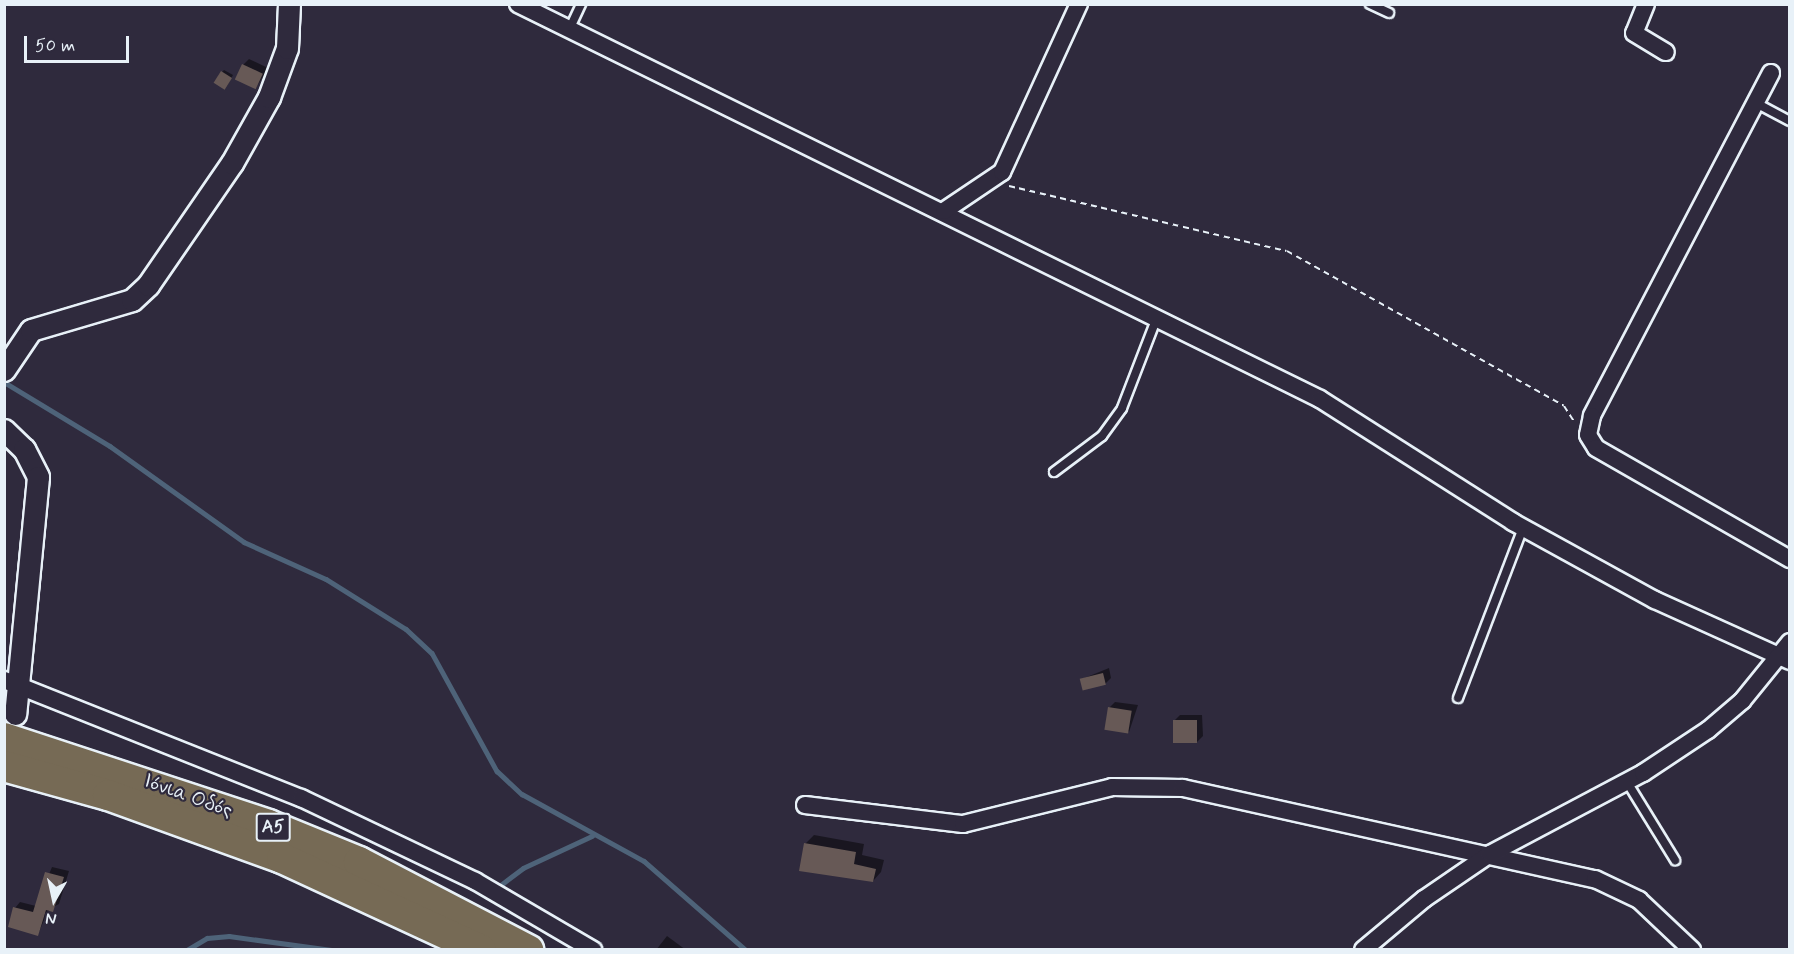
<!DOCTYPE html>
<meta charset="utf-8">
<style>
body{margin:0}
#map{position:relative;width:1794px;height:954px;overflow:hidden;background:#2f2a3d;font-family:Mynerve,sans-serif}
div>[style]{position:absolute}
.shadow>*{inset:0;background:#0007}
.stream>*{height:4.5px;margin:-2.25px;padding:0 2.25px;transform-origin:2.25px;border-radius:2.25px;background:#4e6379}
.building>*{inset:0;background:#675956;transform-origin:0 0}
.path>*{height:2px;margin-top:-1px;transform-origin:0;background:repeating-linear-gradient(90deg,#e8f1f8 0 6px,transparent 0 10.5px)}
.roads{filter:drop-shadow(2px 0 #e8f1f8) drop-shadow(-2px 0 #e8f1f8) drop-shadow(0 2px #e8f1f8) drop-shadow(0 -2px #e8f1f8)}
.service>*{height:8px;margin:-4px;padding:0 4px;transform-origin:4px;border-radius:4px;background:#2f2a3d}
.minor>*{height:16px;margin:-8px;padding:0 8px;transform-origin:8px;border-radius:8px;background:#2f2a3d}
.tertiary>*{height:21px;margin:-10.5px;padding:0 10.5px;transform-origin:10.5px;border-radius:10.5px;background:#2f2a3d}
.motorway>*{height:30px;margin:-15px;padding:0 15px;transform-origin:15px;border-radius:15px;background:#766a55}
span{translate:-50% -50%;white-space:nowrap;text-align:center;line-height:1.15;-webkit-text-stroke:4.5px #2f2a3d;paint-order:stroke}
.shield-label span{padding:2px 4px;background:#2f2a3d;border:2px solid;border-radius:4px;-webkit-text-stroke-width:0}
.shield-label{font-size:18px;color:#e8f1f8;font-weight:700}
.street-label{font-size:20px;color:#e8f1f8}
.frame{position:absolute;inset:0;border:6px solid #e8f1f8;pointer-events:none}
.north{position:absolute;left:24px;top:870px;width:60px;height:60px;-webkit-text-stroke:4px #2f2a3d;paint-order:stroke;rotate:189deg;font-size:16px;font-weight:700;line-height:24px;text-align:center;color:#e8f1f8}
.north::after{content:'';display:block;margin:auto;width:21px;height:27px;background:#e8f1f8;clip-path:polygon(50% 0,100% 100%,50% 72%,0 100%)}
.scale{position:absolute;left:24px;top:36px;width:105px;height:27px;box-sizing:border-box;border:3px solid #e8f1f8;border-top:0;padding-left:8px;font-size:18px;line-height:21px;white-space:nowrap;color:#e8f1f8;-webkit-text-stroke:4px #2f2a3d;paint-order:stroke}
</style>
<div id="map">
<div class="shadow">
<i style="clip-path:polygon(249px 59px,268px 68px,256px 88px,243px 65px)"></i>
<i style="clip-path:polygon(224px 70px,233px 75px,227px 86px,222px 72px)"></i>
<i style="clip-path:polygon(1109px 668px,1111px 678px,1105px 684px,1082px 679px)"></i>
<i style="clip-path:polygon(1115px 702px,1138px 705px,1129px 732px,1109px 708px)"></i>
<i style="clip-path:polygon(1180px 715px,1202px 715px,1203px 736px,1197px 742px,1174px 721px)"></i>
<i style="clip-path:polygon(814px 835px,864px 844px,862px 855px,884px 860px,881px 872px,873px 881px,805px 844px)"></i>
<i style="clip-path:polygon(52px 867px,69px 871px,59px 904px,49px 909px,38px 934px,15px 908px,20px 902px,36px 906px)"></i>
<i style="clip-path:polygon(667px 936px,686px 950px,656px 950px)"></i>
</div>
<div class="stream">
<i style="left:4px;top:382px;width:124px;rotate:31.1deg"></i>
<i style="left:110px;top:446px;width:165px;rotate:35.6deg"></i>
<i style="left:244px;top:542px;width:90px;rotate:24.3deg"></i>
<i style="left:326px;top:579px;width:94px;rotate:32deg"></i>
<i style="left:406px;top:629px;width:35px;rotate:43deg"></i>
<i style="left:432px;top:653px;width:135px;rotate:61.2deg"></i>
<i style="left:497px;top:771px;width:34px;rotate:43deg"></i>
<i style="left:522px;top:794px;width:139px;rotate:28.8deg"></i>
<i style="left:644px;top:861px;width:135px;rotate:41.1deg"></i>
<i style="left:502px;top:884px;width:26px;rotate:-37deg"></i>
<i style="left:523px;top:868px;width:76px;rotate:-24.9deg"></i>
<i style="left:187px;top:950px;width:23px;rotate:-31deg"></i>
<i style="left:207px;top:938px;width:22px;rotate:-5deg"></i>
<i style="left:229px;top:936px;width:103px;rotate:7.8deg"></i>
</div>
<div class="building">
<i style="left:242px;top:64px;width:23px;height:17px;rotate:25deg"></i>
<i style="left:221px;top:71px;width:13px;height:14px;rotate:32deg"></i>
<i style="left:1103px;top:673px;width:12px;height:24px;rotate:76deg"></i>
<i style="left:1108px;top:707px;width:24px;height:23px;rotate:9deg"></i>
<i style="left:1173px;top:720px;width:24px;height:23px"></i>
<i style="clip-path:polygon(804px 843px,856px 852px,854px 864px,876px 869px,873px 882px,799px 871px)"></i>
<i style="clip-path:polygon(45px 872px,64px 877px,53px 912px,46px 910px,38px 936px,8px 927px,13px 907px,33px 912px)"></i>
</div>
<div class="path">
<i style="left:1009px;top:186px;width:285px;rotate:13.2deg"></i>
<i style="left:1287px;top:251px;width:317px;rotate:29.2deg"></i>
<i style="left:1564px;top:406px;width:20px;rotate:57deg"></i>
</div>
<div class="roads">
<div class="service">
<i style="left:1370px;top:4px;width:21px;rotate:25deg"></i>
<i style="left:569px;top:30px;width:29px;rotate:-65deg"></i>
<i style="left:1756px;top:103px;width:38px;rotate:28deg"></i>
<i style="left:1054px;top:472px;width:60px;rotate:-36.9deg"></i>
<i style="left:1102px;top:436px;width:34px;rotate:-54deg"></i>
<i style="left:1122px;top:408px;width:94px;rotate:-68.9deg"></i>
<i style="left:1458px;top:698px;width:182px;rotate:-69.1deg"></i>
<i style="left:1627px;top:782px;width:92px;rotate:58.4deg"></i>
</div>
<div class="minor">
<i style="left:518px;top:4px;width:894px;rotate:26.22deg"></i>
<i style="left:1320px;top:399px;width:229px;rotate:32.5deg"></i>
<i style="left:1513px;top:522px;width:162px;rotate:28.8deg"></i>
<i style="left:1655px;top:600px;width:148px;rotate:24.3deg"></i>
<i style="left:1646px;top:4px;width:31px;rotate:112deg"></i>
<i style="left:1634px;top:33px;width:37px;rotate:31deg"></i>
<i style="left:1771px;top:73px;width:387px;rotate:117.6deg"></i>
<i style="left:1592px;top:416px;width:19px;rotate:102deg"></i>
<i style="left:1588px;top:435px;width:15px;rotate:58deg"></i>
<i style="left:1596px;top:448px;width:224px;rotate:29.8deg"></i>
<i style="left:944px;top:211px;width:70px;rotate:-33.9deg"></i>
<i style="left:1002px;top:172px;width:185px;rotate:-65.4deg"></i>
<i style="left:4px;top:680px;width:320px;rotate:21.7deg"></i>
<i style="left:301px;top:798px;width:193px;rotate:25.5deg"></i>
<i style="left:475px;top:881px;width:137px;rotate:30.3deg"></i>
<i style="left:805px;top:805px;width:159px;rotate:6.9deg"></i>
<i style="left:963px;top:824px;width:154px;rotate:-13.9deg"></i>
<i style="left:1112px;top:787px;width:71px;rotate:0.8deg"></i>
<i style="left:1183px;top:788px;width:422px;rotate:12.5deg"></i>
<i style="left:1595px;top:879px;width:49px;rotate:25.5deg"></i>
<i style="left:1639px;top:900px;width:73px;rotate:43.3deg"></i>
<i style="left:1363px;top:950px;width:80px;rotate:-39.9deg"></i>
<i style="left:1424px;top:899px;width:80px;rotate:-34.3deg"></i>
<i style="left:1490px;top:854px;width:173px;rotate:-27.9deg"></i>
<i style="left:1643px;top:773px;width:78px;rotate:-33.5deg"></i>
<i style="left:1708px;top:730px;width:45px;rotate:-40.5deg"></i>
<i style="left:1742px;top:701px;width:76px;rotate:-50.9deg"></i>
</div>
<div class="tertiary">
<i style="left:4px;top:370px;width:48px;rotate:-56deg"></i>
<i style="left:31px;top:330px;width:105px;rotate:-16.5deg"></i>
<i style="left:132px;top:300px;width:22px;rotate:-43deg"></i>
<i style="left:148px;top:285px;width:148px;rotate:-55.5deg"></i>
<i style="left:232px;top:163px;width:76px;rotate:-60.7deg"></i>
<i style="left:269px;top:97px;width:52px;rotate:-69.8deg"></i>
<i style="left:287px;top:48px;width:44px;rotate:-87.4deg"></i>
<i style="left:4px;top:430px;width:28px;rotate:44deg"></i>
<i style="left:24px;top:449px;width:31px;rotate:63deg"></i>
<i style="left:38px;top:477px;width:238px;rotate:95.5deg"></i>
</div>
<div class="motorway">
<i style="left:4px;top:738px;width:278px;rotate:18.2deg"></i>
<i style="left:268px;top:825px;width:98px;rotate:22.1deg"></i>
<i style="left:359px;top:862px;width:191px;rotate:27.5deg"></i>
<i style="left:4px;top:766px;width:108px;rotate:15.6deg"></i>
<i style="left:108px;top:795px;width:185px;rotate:19.9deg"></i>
<i style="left:282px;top:858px;width:219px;rotate:24.8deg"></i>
</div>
</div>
<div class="shield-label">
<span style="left:273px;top:827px">Α5</span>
</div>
<div class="street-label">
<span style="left:188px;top:796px;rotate:20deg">Ιόνια Οδός</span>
</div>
<div class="frame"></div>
<div class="north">N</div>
<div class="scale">50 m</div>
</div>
